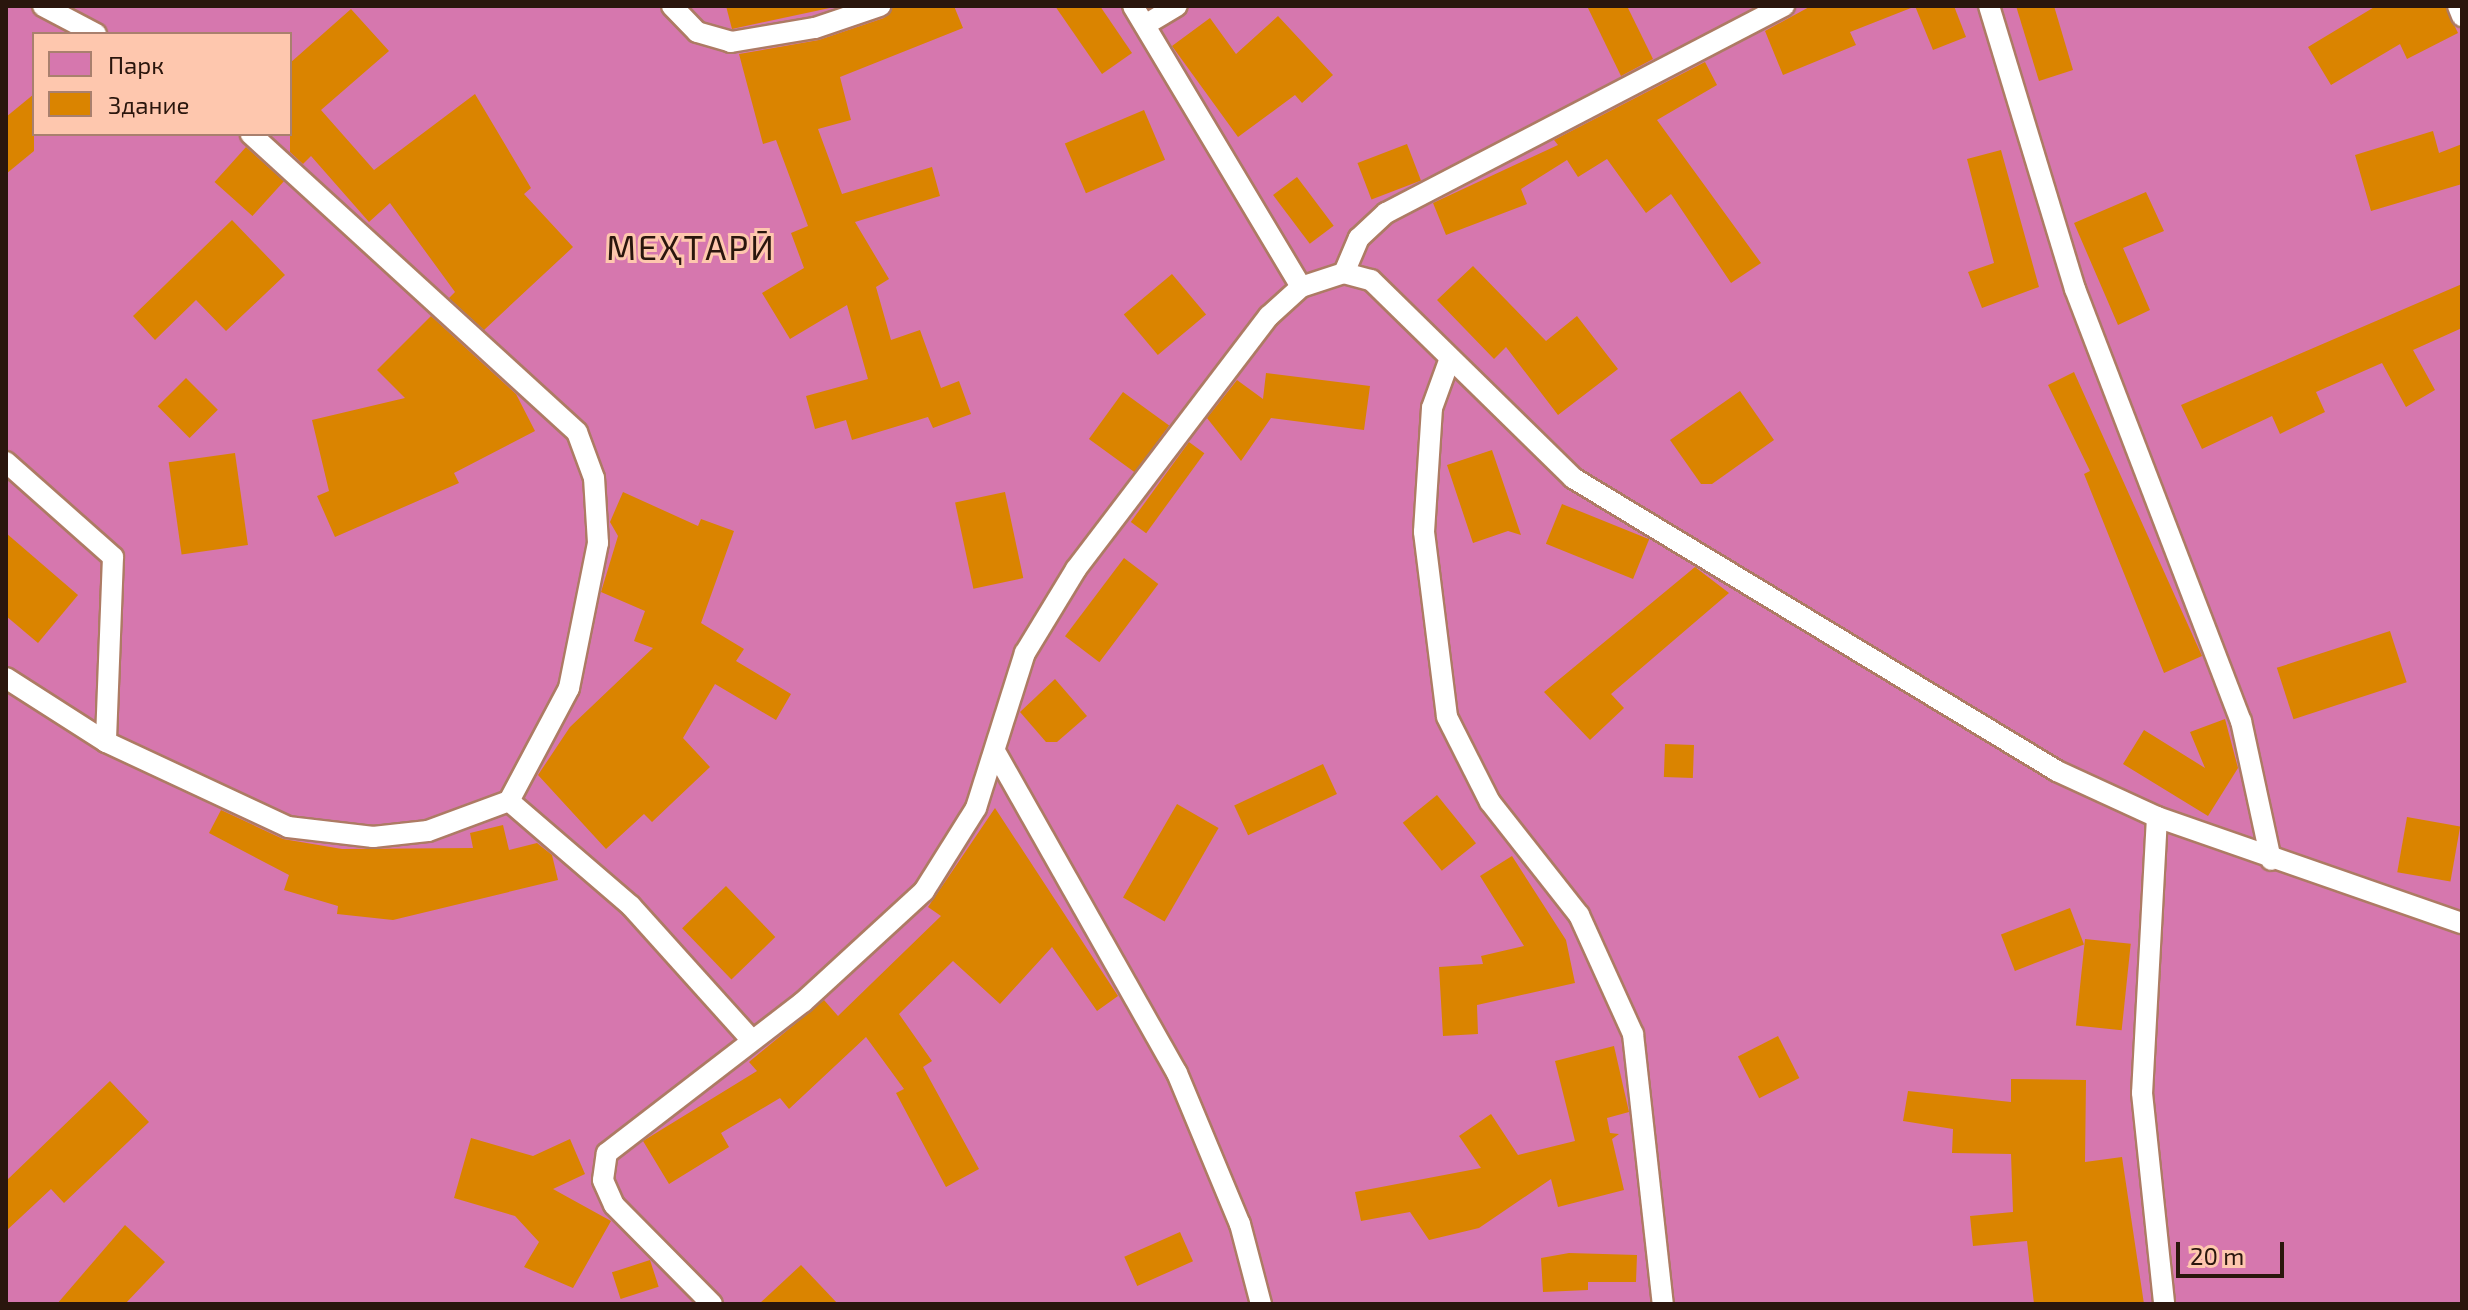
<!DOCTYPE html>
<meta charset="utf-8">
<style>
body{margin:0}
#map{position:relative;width:2468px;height:1310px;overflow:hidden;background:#f1baa1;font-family:"Exo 2",sans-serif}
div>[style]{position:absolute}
.green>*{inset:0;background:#d677ae}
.building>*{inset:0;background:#da8400;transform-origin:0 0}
.roads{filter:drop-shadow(2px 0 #ad7b64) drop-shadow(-2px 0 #ad7b64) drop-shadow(0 2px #ad7b64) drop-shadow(0 -2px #ad7b64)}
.service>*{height:20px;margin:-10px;padding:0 10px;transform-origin:10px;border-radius:10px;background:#fff}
span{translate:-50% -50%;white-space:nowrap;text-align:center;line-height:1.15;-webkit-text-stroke:6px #fec7ae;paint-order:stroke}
.quarter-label{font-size:34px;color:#2a160d;letter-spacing:2px}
.frame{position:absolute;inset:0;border:8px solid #2a160d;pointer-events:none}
.legend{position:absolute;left:32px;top:32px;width:260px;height:104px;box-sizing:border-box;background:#fec7ae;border:2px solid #a9806e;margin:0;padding:10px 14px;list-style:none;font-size:24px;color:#2a160d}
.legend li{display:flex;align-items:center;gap:16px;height:40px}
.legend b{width:40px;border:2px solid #a9806e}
.scale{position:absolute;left:2176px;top:1242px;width:108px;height:36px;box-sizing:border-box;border:4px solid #2a160d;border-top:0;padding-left:10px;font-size:24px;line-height:28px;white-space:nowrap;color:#2a160d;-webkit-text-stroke:6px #fec7ae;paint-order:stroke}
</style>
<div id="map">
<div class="green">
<i style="clip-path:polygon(evenodd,6px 6px,2462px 6px,2462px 1304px,6px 1304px,6px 6px,34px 34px,290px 34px,290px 134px,34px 134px,34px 34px)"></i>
</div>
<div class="building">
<i style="clip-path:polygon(726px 6px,839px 6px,732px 29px)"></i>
<i style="clip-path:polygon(893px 6px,954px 6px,963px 28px,840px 77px,851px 120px,818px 129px,842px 194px,932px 167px,940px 196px,855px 222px,889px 279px,876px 287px,891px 340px,920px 330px,941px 388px,959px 381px,971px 414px,933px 428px,928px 417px,852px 440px,846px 420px,815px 429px,806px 396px,868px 379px,847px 305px,790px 339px,762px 293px,804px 268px,791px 233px,808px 226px,776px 140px,763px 144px,739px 54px,819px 40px,884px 18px)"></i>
<i style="clip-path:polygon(1055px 6px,1100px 6px,1132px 53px,1102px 74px)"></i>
<i style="clip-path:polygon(1587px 6px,1627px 6px,1653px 59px,1621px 76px)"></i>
<i style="clip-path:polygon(1811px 6px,1911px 6px,1911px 8px,1850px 32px,1856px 45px,1783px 75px,1765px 31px)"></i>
<i style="clip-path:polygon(1915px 6px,1954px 6px,1966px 37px,1933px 50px)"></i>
<i style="clip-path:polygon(2016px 6px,2054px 6px,2073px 70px,2039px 81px)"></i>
<i style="clip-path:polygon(2376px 6px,2445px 6px,2458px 33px,2407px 59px,2400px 44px,2331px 85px,2308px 47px)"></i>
<i style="clip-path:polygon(351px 9px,389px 51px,321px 110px,374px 170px,475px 94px,531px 188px,524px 194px,573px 247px,484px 330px,449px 298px,455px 292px,390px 203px,369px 222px,311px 156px,303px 164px,290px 152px,290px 63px)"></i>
<i style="clip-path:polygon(1278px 16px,1333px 75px,1302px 103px,1295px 95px,1238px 137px,1172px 46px,1210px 18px,1236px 54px)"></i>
<i style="clip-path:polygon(1705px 62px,1717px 85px,1657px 120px,1761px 263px,1731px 283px,1671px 194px,1646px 213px,1607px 159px,1578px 177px,1567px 160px,1521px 189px,1527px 204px,1446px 235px,1433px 203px,1558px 145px,1554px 140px)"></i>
<i style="clip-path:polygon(34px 94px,34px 151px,6px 174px,6px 117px)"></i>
<i style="left:1144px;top:110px;width:54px;height:86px;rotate:67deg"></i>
<i style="clip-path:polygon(2433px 131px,2439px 153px,2462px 144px,2462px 184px,2371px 211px,2355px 155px)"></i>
<i style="left:1407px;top:144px;width:39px;height:53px;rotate:69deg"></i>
<i style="left:246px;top:147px;width:51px;height:47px;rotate:42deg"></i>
<i style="clip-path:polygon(2001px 150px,2039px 287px,1982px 308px,1968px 272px,1994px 263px,1967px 159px)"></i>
<i style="left:1297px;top:177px;width:61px;height:30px;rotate:53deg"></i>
<i style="clip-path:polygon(2146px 192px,2164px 231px,2123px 248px,2150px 310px,2118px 325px,2074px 223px)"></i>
<i style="clip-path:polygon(232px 220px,285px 275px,226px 331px,196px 300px,155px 340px,133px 316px)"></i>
<i style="clip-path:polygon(1473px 266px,1546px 341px,1577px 316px,1618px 369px,1558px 415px,1506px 347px,1494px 359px,1437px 300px)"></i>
<i style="left:1172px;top:274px;width:53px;height:63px;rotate:50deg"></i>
<i style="clip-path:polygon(2462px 284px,2462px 328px,2413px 350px,2435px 390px,2406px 407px,2382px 363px,2316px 392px,2325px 412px,2280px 434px,2272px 416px,2202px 449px,2181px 405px)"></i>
<i style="clip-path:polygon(431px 316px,516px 394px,535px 431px,454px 473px,459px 483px,335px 537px,317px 496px,329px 491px,312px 420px,405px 398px,377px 370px)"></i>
<i style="clip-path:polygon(2074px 372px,2202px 656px,2164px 673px,2084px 474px,2090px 471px,2048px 385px)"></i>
<i style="clip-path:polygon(1266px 373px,1370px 386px,1364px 430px,1271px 418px,1241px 461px,1207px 418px,1237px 380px,1263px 399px)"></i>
<i style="left:186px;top:378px;width:45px;height:40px;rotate:45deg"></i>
<i style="clip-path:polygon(1740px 391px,1774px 440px,1712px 484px,1701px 484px,1670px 440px)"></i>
<i style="left:1123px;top:392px;width:57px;height:58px;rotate:36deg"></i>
<i style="left:1189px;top:442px;width:19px;height:99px;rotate:36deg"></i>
<i style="clip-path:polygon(1492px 450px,1521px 535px,1508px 531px,1473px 543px,1447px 465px)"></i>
<i style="left:235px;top:453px;width:93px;height:67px;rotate:82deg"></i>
<i style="clip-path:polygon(623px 492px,698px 526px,701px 519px,734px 531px,701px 623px,744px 649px,736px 661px,791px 694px,776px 720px,715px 684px,683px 738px,710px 767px,652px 822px,644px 814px,606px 849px,538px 775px,570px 727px,653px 648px,634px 641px,645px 611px,601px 592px,618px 536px,610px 522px)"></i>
<i style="left:1005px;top:492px;width:88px;height:51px;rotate:78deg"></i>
<i style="left:1562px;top:504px;width:94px;height:43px;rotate:22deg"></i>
<i style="clip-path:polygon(6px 533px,78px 595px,38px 643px,6px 616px)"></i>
<i style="left:1124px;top:558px;width:43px;height:98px;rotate:37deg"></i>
<i style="clip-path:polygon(1695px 567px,1729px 593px,1611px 694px,1624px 708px,1590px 740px,1544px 692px)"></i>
<i style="left:2390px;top:631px;width:54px;height:119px;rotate:72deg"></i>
<i style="clip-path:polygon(1055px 679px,1087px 716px,1057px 742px,1046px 742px,1020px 712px)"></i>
<i style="clip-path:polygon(2225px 719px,2238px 768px,2208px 816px,2123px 764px,2144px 730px,2205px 768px,2190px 732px)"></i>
<i style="left:1665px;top:744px;width:29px;height:33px;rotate:2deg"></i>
<i style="left:1323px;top:764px;width:33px;height:98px;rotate:65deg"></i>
<i style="left:1437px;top:795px;width:62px;height:44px;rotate:51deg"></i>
<i style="left:1177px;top:804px;width:48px;height:108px;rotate:30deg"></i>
<i style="clip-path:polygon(995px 808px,1118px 996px,1097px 1011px,1052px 947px,1000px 1004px,953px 961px,899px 1014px,932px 1061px,923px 1067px,979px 1169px,946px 1187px,896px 1093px,904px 1089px,866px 1037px,789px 1109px,780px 1098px,721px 1133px,729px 1147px,669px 1184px,643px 1141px,757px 1071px,749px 1062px,824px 1000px,838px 1016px,941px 916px,928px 907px)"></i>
<i style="clip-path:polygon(221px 810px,283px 839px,342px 849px,473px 848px,470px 833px,503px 825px,509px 850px,537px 843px,552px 855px,558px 880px,393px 920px,337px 914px,338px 906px,284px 890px,289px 875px,209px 833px)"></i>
<i style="left:2407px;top:817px;width:54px;height:56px;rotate:10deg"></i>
<i style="clip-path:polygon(1512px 856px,1566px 940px,1575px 983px,1477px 1005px,1478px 1034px,1443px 1036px,1439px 967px,1483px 964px,1481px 956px,1524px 946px,1480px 876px)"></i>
<i style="left:726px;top:886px;width:71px;height:61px;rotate:46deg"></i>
<i style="left:2070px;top:908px;width:39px;height:74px;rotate:69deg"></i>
<i style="left:2085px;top:939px;width:46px;height:87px;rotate:6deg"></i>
<i style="left:1778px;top:1036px;width:47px;height:45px;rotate:63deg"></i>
<i style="clip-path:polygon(1614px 1046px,1629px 1112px,1607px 1118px,1610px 1133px,1619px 1134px,1612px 1139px,1624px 1190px,1558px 1207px,1551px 1179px,1479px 1228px,1429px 1240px,1410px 1212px,1361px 1221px,1355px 1192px,1481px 1168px,1459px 1136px,1491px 1114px,1518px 1155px,1575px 1141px,1555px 1061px)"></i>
<i style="clip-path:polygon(2011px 1079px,2086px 1080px,2085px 1162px,2122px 1157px,2144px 1304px,2034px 1304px,2027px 1241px,1973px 1246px,1970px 1216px,2013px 1212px,2011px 1154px,1952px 1153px,1953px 1129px,1903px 1121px,1908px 1091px,2011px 1102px)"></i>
<i style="clip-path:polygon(110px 1081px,149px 1122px,64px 1203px,51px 1189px,6px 1231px,6px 1181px)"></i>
<i style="clip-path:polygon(471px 1138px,533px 1156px,570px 1139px,585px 1174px,553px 1189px,611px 1221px,573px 1288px,524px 1267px,539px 1242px,515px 1216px,454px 1198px)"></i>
<i style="clip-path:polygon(125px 1225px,165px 1262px,125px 1304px,57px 1304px)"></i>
<i style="left:1180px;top:1232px;width:32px;height:61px;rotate:66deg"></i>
<i style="clip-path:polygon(1569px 1253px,1637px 1255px,1636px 1282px,1588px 1282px,1588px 1290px,1543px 1292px,1541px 1258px)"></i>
<i style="left:650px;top:1260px;width:28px;height:40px;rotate:72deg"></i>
<i style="clip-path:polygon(801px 1265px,838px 1304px,759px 1304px)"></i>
</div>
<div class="roads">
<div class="service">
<i style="left:43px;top:6px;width:60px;rotate:27.8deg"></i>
<i style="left:672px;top:6px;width:36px;rotate:46deg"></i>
<i style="left:697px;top:32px;width:35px;rotate:16deg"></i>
<i style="left:731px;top:42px;width:85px;rotate:-9.5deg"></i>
<i style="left:815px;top:28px;width:69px;rotate:-18.7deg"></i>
<i style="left:1133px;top:6px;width:327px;rotate:59.1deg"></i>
<i style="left:1989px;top:6px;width:296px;rotate:73.1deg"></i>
<i style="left:2075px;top:289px;width:463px;rotate:69deg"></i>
<i style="left:2241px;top:721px;width:142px;rotate:77.8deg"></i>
<i style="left:2458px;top:6px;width:11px;rotate:68deg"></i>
<i style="left:1145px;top:25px;width:37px;rotate:-31deg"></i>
<i style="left:1344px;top:273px;width:38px;rotate:-67deg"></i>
<i style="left:1359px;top:238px;width:37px;rotate:-43deg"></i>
<i style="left:1386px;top:213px;width:449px;rotate:-27.5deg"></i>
<i style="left:1449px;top:361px;width:50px;rotate:109.9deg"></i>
<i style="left:1432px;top:408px;width:124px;rotate:93.7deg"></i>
<i style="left:1424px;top:532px;width:186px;rotate:82.9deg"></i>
<i style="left:1447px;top:717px;width:95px;rotate:63.2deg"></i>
<i style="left:1490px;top:802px;width:144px;rotate:51.8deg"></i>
<i style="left:1579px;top:915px;width:131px;rotate:65.6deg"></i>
<i style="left:1633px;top:1034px;width:272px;rotate:83.7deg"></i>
<i style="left:6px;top:462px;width:143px;rotate:41.6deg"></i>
<i style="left:113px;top:557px;width:185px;rotate:92.2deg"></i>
<i style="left:6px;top:678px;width:119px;rotate:32.6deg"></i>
<i style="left:106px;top:742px;width:201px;rotate:25deg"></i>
<i style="left:288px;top:827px;width:86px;rotate:6.7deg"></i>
<i style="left:373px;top:837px;width:55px;rotate:-6.2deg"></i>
<i style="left:428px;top:831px;width:86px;rotate:-20.3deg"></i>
<i style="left:509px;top:801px;width:128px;rotate:-62deg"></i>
<i style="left:569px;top:688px;width:148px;rotate:-78.7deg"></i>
<i style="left:598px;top:543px;width:65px;rotate:-93.5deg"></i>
<i style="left:594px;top:478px;width:49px;rotate:-110.3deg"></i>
<i style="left:577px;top:432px;width:442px;rotate:-137.6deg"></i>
<i style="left:997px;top:755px;width:365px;rotate:60.5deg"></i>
<i style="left:1177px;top:1073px;width:164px;rotate:67.4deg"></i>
<i style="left:1240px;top:1224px;width:83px;rotate:75.3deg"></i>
<i style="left:509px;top:801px;width:161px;rotate:40.7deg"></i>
<i style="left:631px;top:906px;width:178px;rotate:48deg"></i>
<i style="left:2157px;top:817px;width:276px;rotate:93.1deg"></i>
<i style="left:2142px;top:1093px;width:212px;rotate:84deg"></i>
<i style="left:712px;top:1304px;width:139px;rotate:-134.7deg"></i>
<i style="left:614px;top:1205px;width:27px;rotate:-114deg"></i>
<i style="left:603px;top:1180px;width:27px;rotate:-82deg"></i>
<i style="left:607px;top:1153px;width:247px;rotate:-37.6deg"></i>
<i style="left:803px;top:1002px;width:164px;rotate:-42.5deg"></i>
<i style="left:924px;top:891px;width:98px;rotate:-57.9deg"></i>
<i style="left:976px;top:808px;width:163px;rotate:-72.5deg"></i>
<i style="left:1025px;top:653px;width:98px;rotate:-58.7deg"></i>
<i style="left:1076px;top:569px;width:318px;rotate:-52.7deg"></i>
<i style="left:1269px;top:316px;width:43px;rotate:-42.2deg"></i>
<i style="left:1301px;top:287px;width:45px;rotate:-18deg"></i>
<i style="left:1344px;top:273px;width:28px;rotate:15deg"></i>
<i style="left:1371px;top:280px;width:283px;rotate:44.4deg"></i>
<i style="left:1573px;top:478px;width:566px;rotate:31.19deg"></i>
<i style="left:2057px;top:771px;width:110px;rotate:24.7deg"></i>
<i style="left:2157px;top:817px;width:323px;rotate:19.2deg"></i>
</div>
</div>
<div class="quarter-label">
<span style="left:691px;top:247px">МЕҲТАРӢ</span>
</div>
<div class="frame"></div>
<ul class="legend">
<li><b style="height:22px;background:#d677ae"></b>Парк</li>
<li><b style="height:22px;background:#da8400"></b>Здание</li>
</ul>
<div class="scale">20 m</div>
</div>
